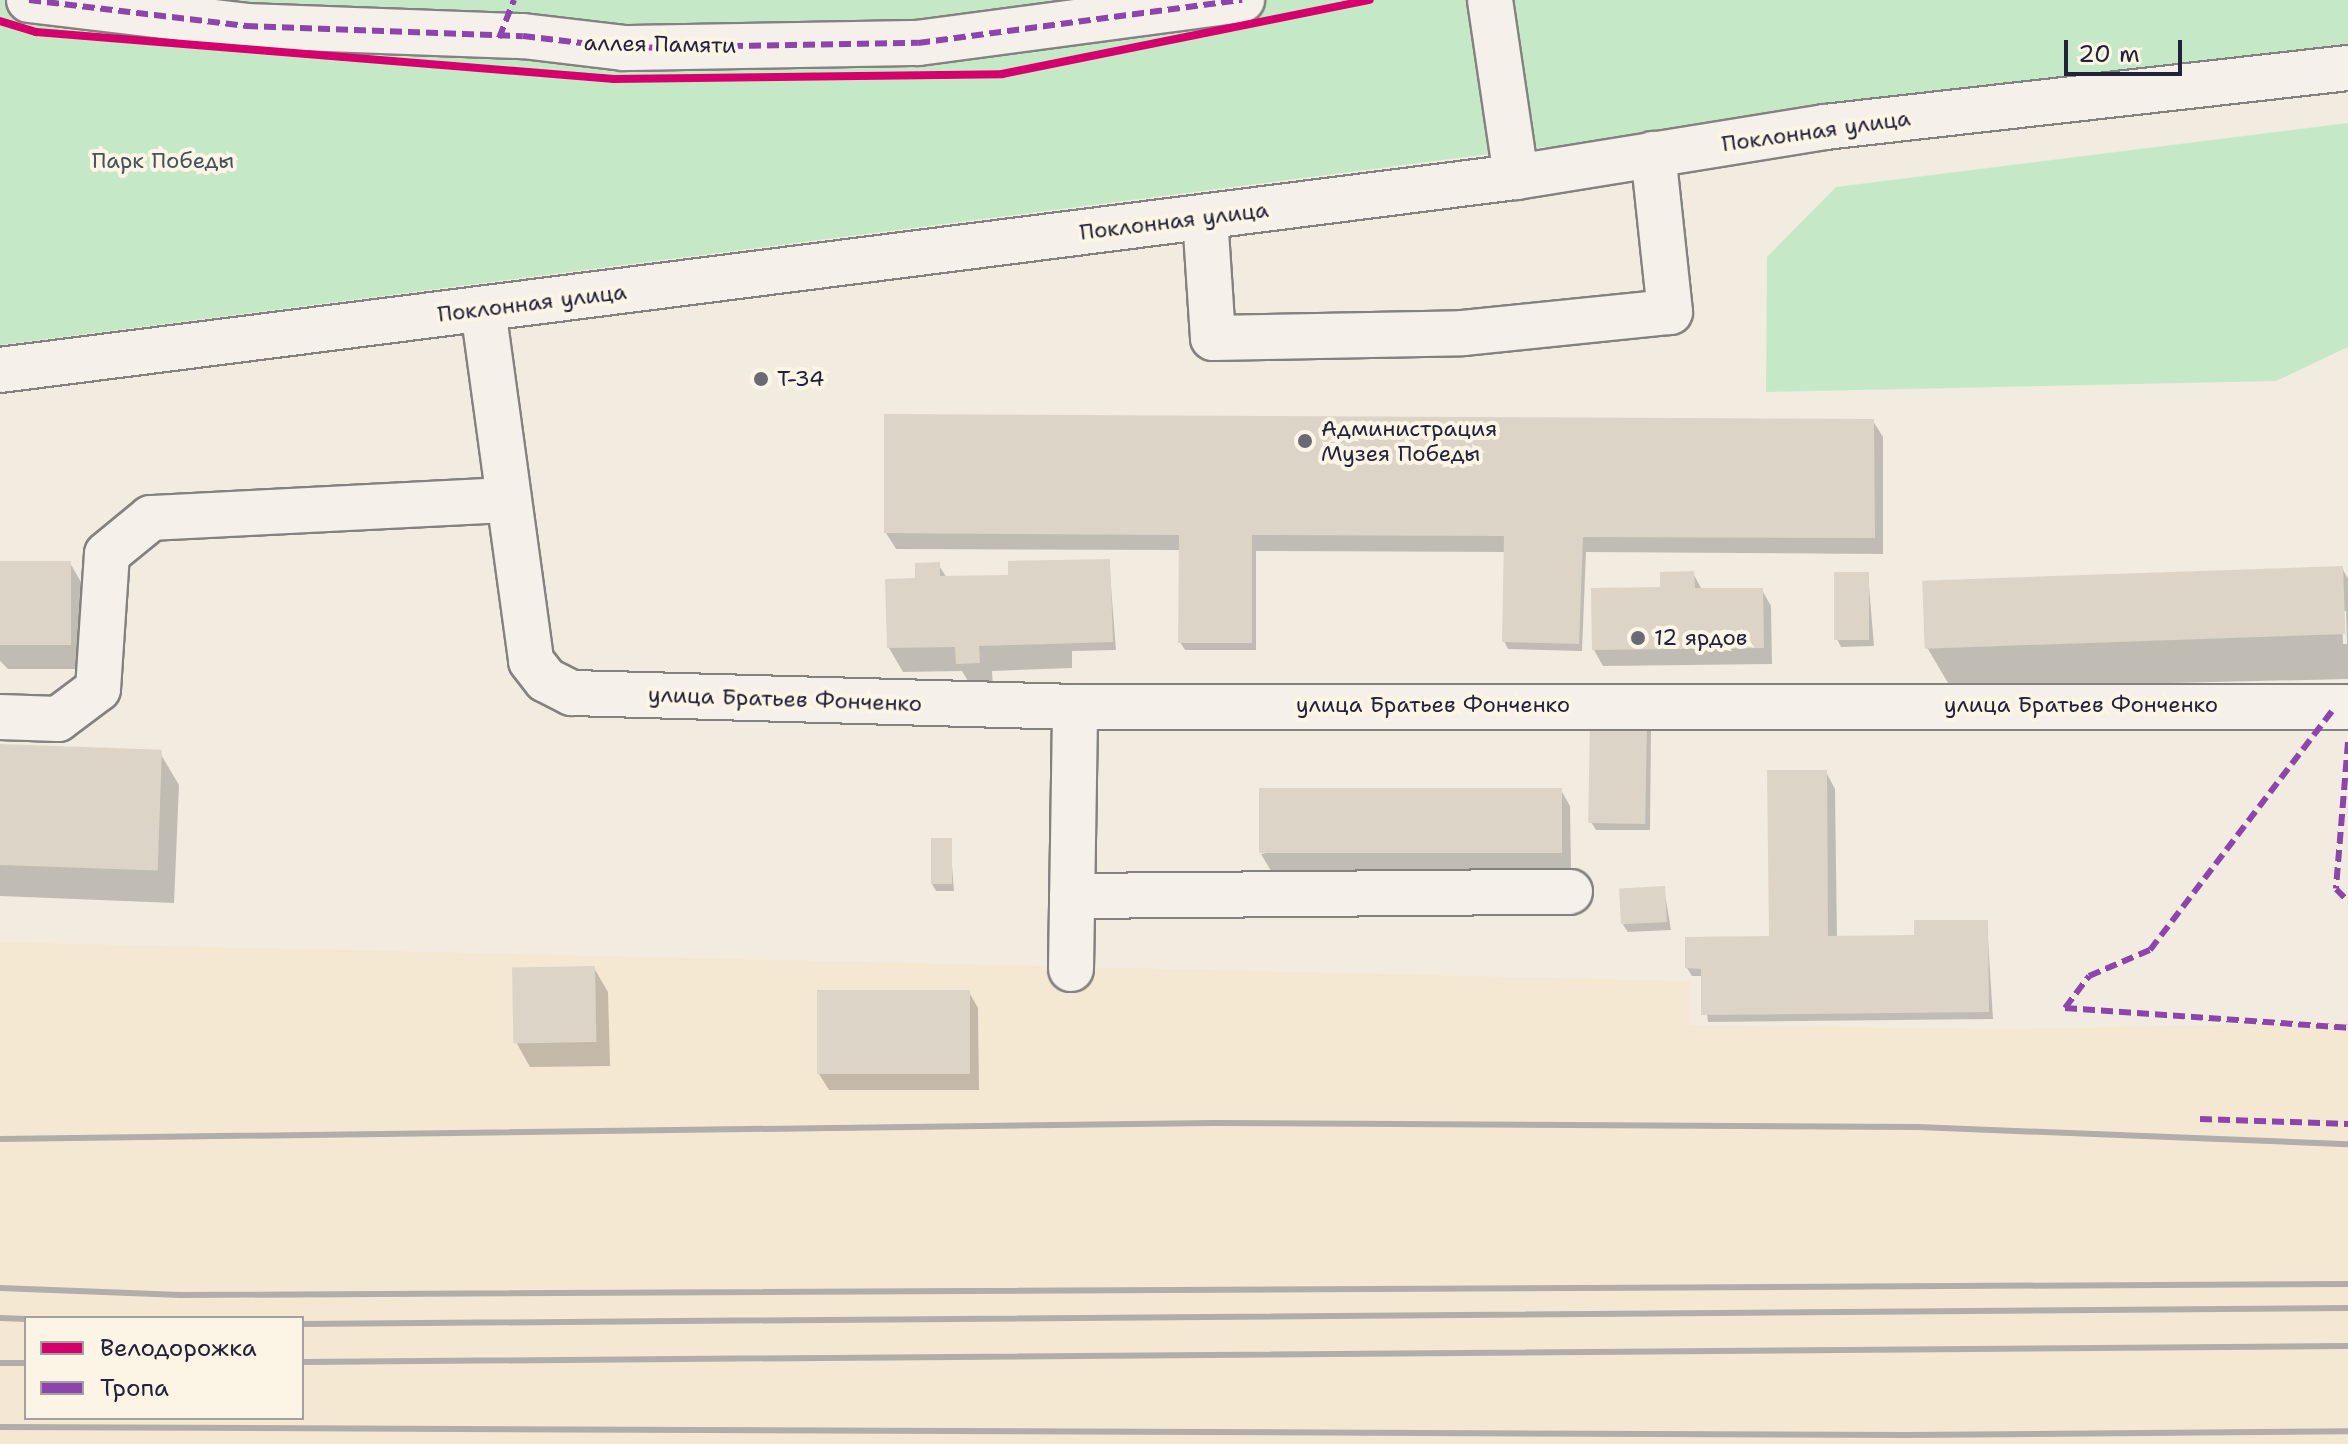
<!DOCTYPE html>
<meta charset="utf-8">
<style>
body{margin:0}
#map{position:relative;width:2348px;height:1444px;overflow:hidden;background:#f2ece0;font-family:"Shantell Sans",sans-serif}
div>[style]{position:absolute}
.built>*{inset:0;background:#f5e8d3}
.green>*{inset:0;background:#c5e9c7}
.shadow>*{inset:0;background:#0003}
.building>*{inset:0;background:#dcd4c7;transform-origin:0 0}
.roads{filter:drop-shadow(2px 0 #848181) drop-shadow(-2px 0 #848181) drop-shadow(0 2px #848181) drop-shadow(0 -2px #848181)}
.minor>*{height:44px;margin:-22px;padding:0 22px;transform-origin:22px;border-radius:22px;background:#f5f1ea}
.rail>*{height:6px;margin:-3px;padding:0 3px;transform-origin:3px;border-radius:3px;background:#b0adab}
.quiet>*{height:6px;margin-top:-3px;transform-origin:0;background:repeating-linear-gradient(90deg,#8e44ad 0 12px,transparent 0 18px)}
.cycleway>*{height:8px;margin:-4px;padding:0 4px;transform-origin:4px;border-radius:4px;background:#d6006c}
.dots>*{width:22px;height:22px;translate:-50% -50%;box-sizing:border-box;border:4px solid #fcf5e5;border-radius:50%}
span{translate:-50% -50%;white-space:nowrap;text-align:center;line-height:1.15;-webkit-text-stroke:8px #fcf5e5;paint-order:stroke}
.street-label{font-size:22px;color:#22223b}
.park-label{font-size:22px;color:#425359}
.poi-label{font-size:22px;color:#22223b}
.left{translate:0 -50%;text-align:left}
.legend{position:absolute;left:24px;top:1316px;width:280px;height:104px;box-sizing:border-box;background:#fcf5e5;border:2px solid #a5a1a1;margin:0;padding:10px 14px;list-style:none;font-size:24px;color:#22223b}
.legend li{display:flex;align-items:center;gap:16px;height:40px}
.legend b{width:40px;border:2px solid #a5a1a1}
.scale{position:absolute;left:2064px;top:40px;width:118px;height:36px;box-sizing:border-box;border:4px solid #22223b;border-top:0;padding-left:10px;font-size:24px;line-height:28px;white-space:nowrap;color:#22223b;-webkit-text-stroke:6px #fcf5e5;paint-order:stroke}
</style>
<div id="map">
<div class="built">
<i style="clip-path:polygon(evenodd,0 942px,1690px 981px,1690px 1025px,2005px 1029px,2348px 1022px,2348px 1444px,0 1444px,0 942px,26px 1318px,302px 1318px,302px 1418px,26px 1418px,26px 1318px)"></i>
</div>
<div class="green">
<i style="clip-path:polygon(0 0,2348px 0,2348px 61px,1653px 154px,1544px 147px,0 345px)"></i>
<i style="clip-path:polygon(2348px 123px,2348px 347px,2276px 381px,1766px 392px,1767px 257px,1836px 187px)"></i>
</div>
<div class="shadow">
<i style="clip-path:polygon(1873px 421px,1883px 437px,1883px 554px,1586px 552px,1582px 651px,1508px 649px,1504px 641px,1506px 552px,1256px 551px,1256px 650px,1185px 650px,1180px 642px,1181px 550px,896px 549px,886px 533px)"></i>
<i style="clip-path:polygon(1109px 561px,1116px 650px,1072px 651px,1072px 668px,992px 671px,993px 687px,972px 688px,962px 671px,903px 672px,889px 648px,917px 580px,938px 564px,947px 578px,1012px 577px)"></i>
<i style="clip-path:polygon(0 563px,70px 563px,84px 587px,84px 669px,8px 669px,0 661px)"></i>
<i style="clip-path:polygon(evenodd,2342px 568px,2348px 579px,2348px 679px,1951px 688px,1925px 644px,2342px 568px,2342px 611px,2346px 611px,2347px 644px,2343px 644px,2342px 611px)"></i>
<i style="clip-path:polygon(1693px 573px,1702px 590px,1762px 590px,1771px 606px,1772px 664px,1603px 666px,1594px 650px)"></i>
<i style="clip-path:polygon(1868px 574px,1874px 646px,1841px 647px,1837px 639px)"></i>
<i style="clip-path:polygon(1646px 723px,1651px 731px,1650px 830px,1596px 830px,1591px 822px)"></i>
<i style="clip-path:polygon(0 746px,160px 753px,179px 785px,174px 903px,0 896px)"></i>
<i style="clip-path:polygon(1826px 772px,1835px 789px,1837px 938px,1916px 937px,1987px 922px,1993px 1019px,1708px 1022px,1703px 976px,1692px 976px,1687px 968px,1772px 938px)"></i>
<i style="clip-path:polygon(1561px 790px,1570px 806px,1571px 869px,1271px 871px,1261px 854px)"></i>
<i style="clip-path:polygon(950px 840px,954px 891px,936px 891px,932px 884px)"></i>
<i style="clip-path:polygon(1664px 888px,1671px 930px,1628px 932px,1623px 925px)"></i>
<i style="clip-path:polygon(594px 968px,608px 992px,610px 1066px,530px 1067px,516px 1042px)"></i>
<i style="clip-path:polygon(969px 992px,978px 1008px,979px 1090px,829px 1090px,819px 1074px)"></i>
</div>
<div class="building">
<i style="clip-path:polygon(884px 414px,1874px 419px,1875px 538px,1583px 537px,1579px 644px,1502px 642px,1504px 536px,1252px 535px,1252px 643px,1178px 643px,1179px 535px,884px 533px)"></i>
<i style="clip-path:polygon(1110px 559px,1113px 642px,979px 646px,980px 663px,956px 664px,955px 647px,887px 648px,885px 579px,915px 578px,915px 563px,940px 562px,940px 576px,1008px 575px,1008px 561px)"></i>
<i style="left:0;top:561px;width:71px;height:84px"></i>
<i style="left:2343px;top:566px;width:68px;height:421px;rotate:88deg"></i>
<i style="clip-path:polygon(1694px 571px,1695px 588px,1763px 588px,1764px 648px,1592px 650px,1591px 588px,1660px 587px,1660px 572px)"></i>
<i style="left:1834px;top:572px;width:35px;height:68px"></i>
<i style="left:1590px;top:720px;width:57px;height:103px;rotate:1deg"></i>
<i style="left:0;top:744px;width:162px;height:121px;rotate:2deg"></i>
<i style="clip-path:polygon(1767px 770px,1827px 770px,1828px 936px,1914px 935px,1914px 920px,1988px 920px,1989px 1012px,1701px 1015px,1701px 969px,1685px 968px,1685px 937px,1769px 936px)"></i>
<i style="left:1562px;top:788px;width:65px;height:303px;rotate:90deg"></i>
<i style="left:931px;top:838px;width:21px;height:46px"></i>
<i style="left:1665px;top:886px;width:36px;height:46px;rotate:87deg"></i>
<i style="left:595px;top:966px;width:76px;height:83px;rotate:89deg"></i>
<i style="left:817px;top:990px;width:153px;height:84px"></i>
</div>
<div class="roads">
<div class="minor">
<i style="left:29px;top:0;width:219px;rotate:6.8deg"></i>
<i style="left:246px;top:26px;width:277px;rotate:2.1deg"></i>
<i style="left:523px;top:36px;width:101px;rotate:6.8deg"></i>
<i style="left:623px;top:48px;width:295px;rotate:-1deg"></i>
<i style="left:918px;top:43px;width:327px;rotate:-7.6deg"></i>
<i style="left:1490px;top:0;width:179px;rotate:81.6deg"></i>
<i style="left:1205px;top:217px;width:121px;rotate:86.2deg"></i>
<i style="left:1213px;top:338px;width:250px;rotate:-1.1deg"></i>
<i style="left:1463px;top:333px;width:208px;rotate:-5.8deg"></i>
<i style="left:1670px;top:312px;width:159px;rotate:-96.1deg"></i>
<i style="left:483px;top:309px;width:355px;rotate:82.2deg"></i>
<i style="left:531px;top:661px;width:24px;rotate:52deg"></i>
<i style="left:546px;top:680px;width:29px;rotate:27deg"></i>
<i style="left:572px;top:693px;width:503px;rotate:1.59deg"></i>
<i style="left:1075px;top:707px;width:1273px"></i>
<i style="left:0;top:370px;width:1528px;rotate:-7.26deg"></i>
<i style="left:1516px;top:177px;width:313px;rotate:-9.2deg"></i>
<i style="left:1825px;top:127px;width:526px;rotate:-6.44deg"></i>
<i style="left:0;top:717px;width:58px;rotate:2deg"></i>
<i style="left:58px;top:719px;width:50px;rotate:-36.9deg"></i>
<i style="left:98px;top:689px;width:135px;rotate:-86.2deg"></i>
<i style="left:107px;top:554px;width:57px;rotate:-39.3deg"></i>
<i style="left:151px;top:518px;width:358px;rotate:-2.9deg"></i>
<i style="left:1072px;top:896px;width:498px;rotate:-0.5deg"></i>
<i style="left:1071px;top:969px;width:262px;rotate:-89.1deg"></i>
</div>
</div>
<div class="rail">
<i style="left:0;top:1139px;width:1214px;rotate:-0.76deg"></i>
<i style="left:1214px;top:1123px;width:704px;rotate:0.33deg"></i>
<i style="left:1918px;top:1127px;width:430px;rotate:2.3deg"></i>
<i style="left:0;top:1288px;width:181px;rotate:2.2deg"></i>
<i style="left:181px;top:1295px;width:2167px;rotate:-0.29deg"></i>
<i style="left:0;top:1318px;width:26px;rotate:2deg"></i>
<i style="left:302px;top:1324px;width:2046px;rotate:-0.45deg"></i>
<i style="left:302px;top:1362px;width:2046px;rotate:-0.45deg"></i>
<i style="left:0;top:1363px;width:26px"></i>
<i style="left:0;top:1427px;width:1907px;rotate:0.24deg"></i>
<i style="left:1907px;top:1435px;width:441px;rotate:-0.5deg"></i>
</div>
<div class="quiet">
<i style="left:29px;top:0;width:219px;rotate:6.8deg"></i>
<i style="left:246px;top:26px;width:277px;rotate:2.1deg"></i>
<i style="left:523px;top:36px;width:101px;rotate:6.8deg"></i>
<i style="left:623px;top:48px;width:295px;rotate:-1deg"></i>
<i style="left:918px;top:43px;width:327px;rotate:-7.6deg"></i>
<i style="left:499px;top:38px;width:41px;rotate:-68.5deg"></i>
<i style="left:2348px;top:742px;width:147px;rotate:94.7deg"></i>
<i style="left:2336px;top:889px;width:17px;rotate:45deg"></i>
<i style="left:2065px;top:1008px;width:40px;rotate:-53deg"></i>
<i style="left:2089px;top:976px;width:66px;rotate:-23.1deg"></i>
<i style="left:2150px;top:950px;width:305px;rotate:-52.7deg"></i>
<i style="left:2065px;top:1008px;width:284px;rotate:4deg"></i>
<i style="left:2200px;top:1119px;width:148px;rotate:1.9deg"></i>
</div>
<div class="cycleway">
<i style="left:0;top:21px;width:38px;rotate:17deg"></i>
<i style="left:36px;top:32px;width:580px;rotate:4.65deg"></i>
<i style="left:614px;top:79px;width:388px;rotate:-0.7deg"></i>
<i style="left:1002px;top:74px;width:375px;rotate:-11.4deg"></i>
</div>
<div class="dots">
<i style="left:761px;top:379px;background:#6b6975"></i>
<i style="left:1305px;top:441px;background:#6b6975"></i>
<i style="left:1638px;top:638px;background:#6b6975"></i>
</div>
<div class="street-label">
<span style="left:660px;top:44px;rotate:1deg">аллея Памяти</span>
<span style="left:1816px;top:131px;rotate:-8deg">Поклонная улица</span>
<span style="left:1174px;top:221px;rotate:-7deg">Поклонная улица</span>
<span style="left:532px;top:303px;rotate:-7deg">Поклонная улица</span>
<span style="left:785px;top:699px;rotate:2deg">улица Братьев Фонченко</span>
<span style="left:1433px;top:705px">улица Братьев Фонченко</span>
<span style="left:2081px;top:705px">улица Братьев Фонченко</span>
</div>
<div class="park-label">
<span style="left:163px;top:161px">Парк Победы</span>
</div>
<div class="poi-label">
<span class="left" style="left:777px;top:379px">Т-34</span>
<span class="left" style="left:1321px;top:441px">Администрация<br>Музея Победы</span>
<span class="left" style="left:1654px;top:638px">12 ярдов</span>
</div>
<ul class="legend">
<li><b style="height:10px;background:#d6006c"></b>Велодорожка</li>
<li><b style="height:10px;background:#8e44ad"></b>Тропа</li>
</ul>
<div class="scale">20 m</div>
</div>
